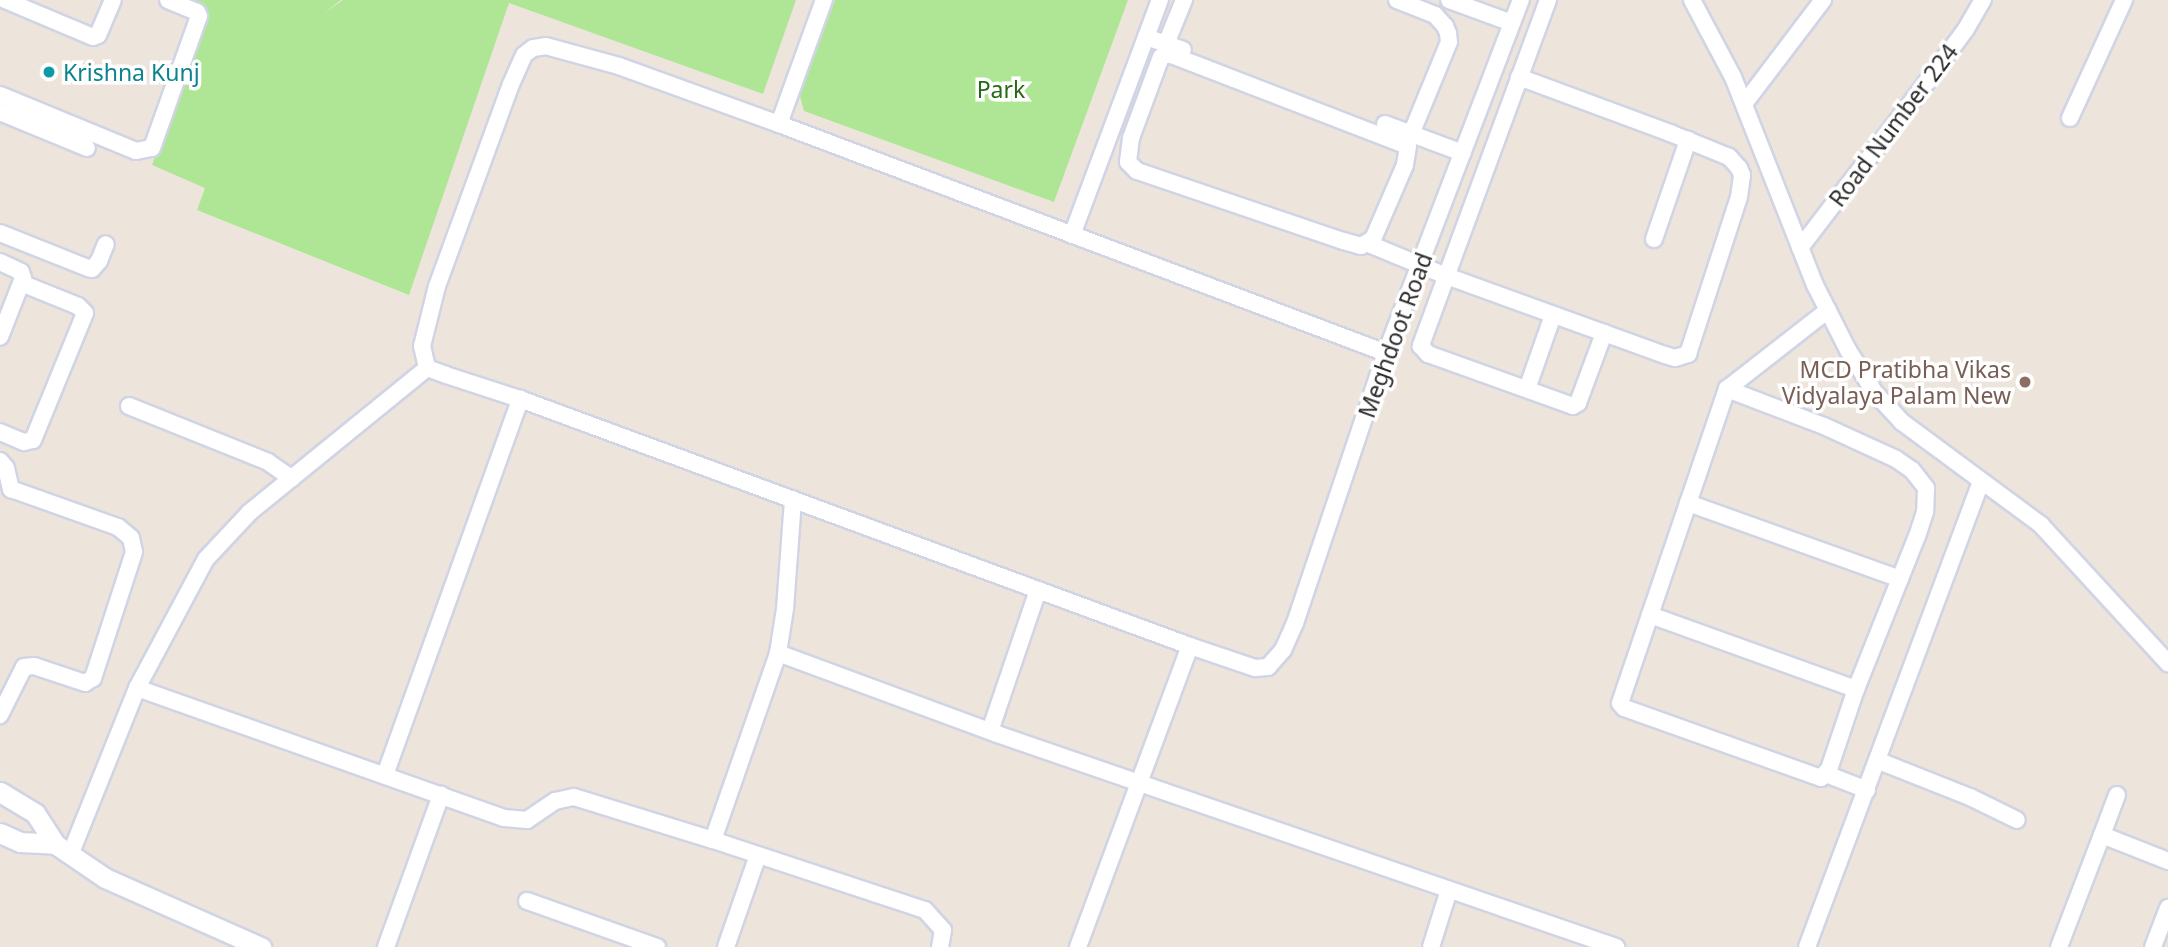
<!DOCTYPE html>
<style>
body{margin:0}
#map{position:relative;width:2168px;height:947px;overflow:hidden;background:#ede5db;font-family:"Noto Sans",sans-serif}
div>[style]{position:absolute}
.green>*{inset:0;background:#afe695}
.roads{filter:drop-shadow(2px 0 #d0d4e4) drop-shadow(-2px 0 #d0d4e4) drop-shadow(0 2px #d0d4e4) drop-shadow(0 -2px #d0d4e4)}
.minor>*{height:16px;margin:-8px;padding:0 8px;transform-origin:8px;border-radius:8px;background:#fff}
.tertiary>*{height:19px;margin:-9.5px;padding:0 9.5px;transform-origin:9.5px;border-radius:9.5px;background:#fff}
.dots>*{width:19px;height:19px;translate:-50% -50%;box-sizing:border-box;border:4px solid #fff;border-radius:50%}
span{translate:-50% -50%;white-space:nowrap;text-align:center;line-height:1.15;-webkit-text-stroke:7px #fff;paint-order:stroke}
.culture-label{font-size:23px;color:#0d838f}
.left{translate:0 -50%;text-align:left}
.park-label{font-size:23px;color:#276a16}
.street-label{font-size:23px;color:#2a2a2a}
.education-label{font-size:23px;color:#785e54}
.right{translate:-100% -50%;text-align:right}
</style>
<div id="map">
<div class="green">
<i style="clip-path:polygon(181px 0,341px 0,323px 14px,343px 0,796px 0,763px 94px,509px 3px,409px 295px,197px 210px,205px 188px,152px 165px,206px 13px)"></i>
<i style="clip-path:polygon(835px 0,1128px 0,1054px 202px,804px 111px,800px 96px)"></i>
</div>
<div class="roads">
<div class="minor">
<i style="left:5px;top:0;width:95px;rotate:22.8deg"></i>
<i style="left:93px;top:37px;width:5px;rotate:-22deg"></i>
<i style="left:98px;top:35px;width:38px;rotate:-67deg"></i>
<i style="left:1397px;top:0;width:41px;rotate:21.5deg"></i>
<i style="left:1435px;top:15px;width:15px;rotate:48deg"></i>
<i style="left:1445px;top:26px;width:8px;rotate:67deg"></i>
<i style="left:1448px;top:33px;width:9px;rotate:84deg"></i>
<i style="left:1449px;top:42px;width:100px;rotate:112.4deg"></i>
<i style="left:1449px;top:0;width:67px;rotate:20.1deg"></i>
<i style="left:1548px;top:0;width:369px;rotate:110.2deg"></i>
<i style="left:1421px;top:346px;width:11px;rotate:49deg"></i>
<i style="left:1428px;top:354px;width:154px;rotate:19.7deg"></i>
<i style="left:1573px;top:406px;width:6px;rotate:-31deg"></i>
<i style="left:1578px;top:403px;width:75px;rotate:-69.6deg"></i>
<i style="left:1692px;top:0;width:87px;rotate:62deg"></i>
<i style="left:1733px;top:77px;width:224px;rotate:68.5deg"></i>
<i style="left:1815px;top:285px;width:73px;rotate:63.1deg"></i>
<i style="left:1848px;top:350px;width:51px;rotate:57.9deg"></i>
<i style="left:1875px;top:393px;width:40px;rotate:47deg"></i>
<i style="left:1902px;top:422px;width:173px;rotate:36.5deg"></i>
<i style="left:2041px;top:525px;width:188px;rotate:47.4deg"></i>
<i style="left:1146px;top:37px;width:39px;rotate:19deg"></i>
<i style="left:1166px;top:44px;width:48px;rotate:-67.8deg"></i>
<i style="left:1169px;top:54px;width:256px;rotate:21.1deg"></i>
<i style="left:1408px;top:146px;width:19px;rotate:99deg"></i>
<i style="left:1405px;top:165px;width:81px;rotate:113.4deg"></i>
<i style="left:1373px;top:239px;width:14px;rotate:150deg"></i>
<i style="left:1361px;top:246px;width:19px;rotate:-164deg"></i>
<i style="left:1343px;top:241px;width:218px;rotate:-161.2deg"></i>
<i style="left:1137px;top:171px;width:13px;rotate:-135deg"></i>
<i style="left:1128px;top:162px;width:24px;rotate:-83deg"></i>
<i style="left:1131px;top:138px;width:86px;rotate:-69.7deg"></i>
<i style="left:1161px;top:57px;width:9px;rotate:-21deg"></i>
<i style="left:0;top:95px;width:147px;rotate:22.4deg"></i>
<i style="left:136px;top:151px;width:16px;rotate:-11deg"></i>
<i style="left:152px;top:148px;width:140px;rotate:-70.4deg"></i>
<i style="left:199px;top:16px;width:4px;rotate:-117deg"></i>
<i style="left:197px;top:12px;width:31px;rotate:-158deg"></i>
<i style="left:1744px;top:104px;width:131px;rotate:-52.8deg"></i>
<i style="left:0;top:112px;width:94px;rotate:22.5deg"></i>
<i style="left:2070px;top:118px;width:130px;rotate:-65.4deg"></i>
<i style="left:779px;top:124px;width:132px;rotate:-70.1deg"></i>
<i style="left:1385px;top:124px;width:83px;rotate:20.4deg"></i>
<i style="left:0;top:233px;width:95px;rotate:21.7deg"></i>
<i style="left:88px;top:268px;width:4px;rotate:14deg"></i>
<i style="left:92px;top:269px;width:11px;rotate:-49deg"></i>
<i style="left:99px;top:261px;width:18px;rotate:-68deg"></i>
<i style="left:1072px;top:235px;width:251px;rotate:-69.5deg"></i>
<i style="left:1654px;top:239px;width:105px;rotate:-71deg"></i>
<i style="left:1369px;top:244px;width:78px;rotate:22.6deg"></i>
<i style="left:1441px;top:274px;width:238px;rotate:19.9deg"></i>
<i style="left:1665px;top:355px;width:10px;rotate:17deg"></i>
<i style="left:1675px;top:358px;width:14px;rotate:-17deg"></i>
<i style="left:1688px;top:354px;width:165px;rotate:-72deg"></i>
<i style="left:1739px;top:197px;width:22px;rotate:-82deg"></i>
<i style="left:1742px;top:175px;width:8px;rotate:-113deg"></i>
<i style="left:1739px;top:168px;width:15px;rotate:-132deg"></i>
<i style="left:1729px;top:157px;width:64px;rotate:-157.9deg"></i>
<i style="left:1670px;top:133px;width:161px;rotate:-159.7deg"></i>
<i style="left:1800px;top:248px;width:208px;rotate:-52.6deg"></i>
<i style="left:1926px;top:83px;width:67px;rotate:-53.5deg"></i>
<i style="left:1966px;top:29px;width:34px;rotate:-60deg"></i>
<i style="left:0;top:262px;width:23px;rotate:25deg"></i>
<i style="left:21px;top:272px;width:6px;rotate:72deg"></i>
<i style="left:23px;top:278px;width:63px;rotate:111.3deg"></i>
<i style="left:1386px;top:353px;width:649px;rotate:-159.33deg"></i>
<i style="left:779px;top:124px;width:170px;rotate:-160.1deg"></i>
<i style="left:619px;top:66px;width:76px;rotate:-164.7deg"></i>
<i style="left:546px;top:46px;width:13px;rotate:171deg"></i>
<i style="left:533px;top:48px;width:11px;rotate:142deg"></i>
<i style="left:524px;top:55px;width:32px;rotate:114deg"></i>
<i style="left:511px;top:84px;width:215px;rotate:110.1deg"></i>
<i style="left:437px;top:286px;width:62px;rotate:104deg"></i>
<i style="left:422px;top:346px;width:23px;rotate:77deg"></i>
<i style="left:427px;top:368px;width:20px;rotate:20deg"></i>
<i style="left:446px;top:375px;width:78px;rotate:18deg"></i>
<i style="left:520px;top:399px;width:714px;rotate:20.24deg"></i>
<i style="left:1190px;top:646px;width:69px;rotate:18.7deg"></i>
<i style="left:1255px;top:668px;width:13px;rotate:-4deg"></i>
<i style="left:1268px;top:667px;width:23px;rotate:-49deg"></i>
<i style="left:1283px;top:650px;width:30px;rotate:-66deg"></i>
<i style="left:1295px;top:623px;width:285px;rotate:-71.4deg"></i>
<i style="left:1386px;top:353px;width:378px;rotate:-69.1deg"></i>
<i style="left:1527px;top:389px;width:78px;rotate:-70.6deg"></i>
<i style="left:1727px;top:389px;width:104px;rotate:20.9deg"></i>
<i style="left:1824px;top:426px;width:79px;rotate:24.6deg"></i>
<i style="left:1896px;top:459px;width:19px;rotate:35deg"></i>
<i style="left:1912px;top:470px;width:23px;rotate:52deg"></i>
<i style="left:1926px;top:488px;width:24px;rotate:92deg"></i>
<i style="left:1925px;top:512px;width:25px;rotate:108deg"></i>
<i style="left:1917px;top:536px;width:165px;rotate:111.7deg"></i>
<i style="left:1856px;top:689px;width:84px;rotate:108.6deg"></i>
<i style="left:1829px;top:769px;width:12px;rotate:132deg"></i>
<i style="left:1821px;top:778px;width:209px;rotate:-160.4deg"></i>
<i style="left:1624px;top:708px;width:6px;rotate:-129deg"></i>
<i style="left:1620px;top:703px;width:332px;rotate:-71.2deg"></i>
<i style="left:1727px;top:389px;width:128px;rotate:-38deg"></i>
<i style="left:129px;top:406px;width:150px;rotate:21.9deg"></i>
<i style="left:268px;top:462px;width:29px;rotate:35deg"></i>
<i style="left:0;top:432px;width:26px;rotate:23deg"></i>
<i style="left:24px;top:442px;width:9px;rotate:-13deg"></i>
<i style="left:33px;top:440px;width:137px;rotate:-67.7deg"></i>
<i style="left:85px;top:313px;width:10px;rotate:-135deg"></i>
<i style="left:78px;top:306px;width:61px;rotate:-158deg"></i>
<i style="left:0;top:461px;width:9px;rotate:49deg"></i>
<i style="left:6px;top:468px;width:22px;rotate:77deg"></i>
<i style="left:11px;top:489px;width:114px;rotate:19.6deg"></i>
<i style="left:118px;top:527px;width:17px;rotate:40deg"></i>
<i style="left:131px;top:538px;width:14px;rotate:78deg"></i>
<i style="left:134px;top:552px;width:133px;rotate:108deg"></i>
<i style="left:93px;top:678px;width:9px;rotate:148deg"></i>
<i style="left:85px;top:683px;width:54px;rotate:-161.6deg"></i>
<i style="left:34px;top:666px;width:10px;rotate:174deg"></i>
<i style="left:24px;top:667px;width:54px;rotate:116.6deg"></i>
<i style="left:1688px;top:503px;width:225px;rotate:19.7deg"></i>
<i style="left:1650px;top:615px;width:219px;rotate:19.8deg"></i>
<i style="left:778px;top:653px;width:233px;rotate:20.3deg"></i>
<i style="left:997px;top:734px;width:655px;rotate:18.99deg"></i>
<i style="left:137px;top:688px;width:389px;rotate:19.5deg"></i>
<i style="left:504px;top:818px;width:23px;rotate:5deg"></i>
<i style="left:527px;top:820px;width:34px;rotate:-34deg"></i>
<i style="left:555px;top:801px;width:19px;rotate:-12deg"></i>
<i style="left:574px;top:797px;width:145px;rotate:17.2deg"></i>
<i style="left:713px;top:840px;width:223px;rotate:18.3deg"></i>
<i style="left:925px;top:910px;width:27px;rotate:48deg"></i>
<i style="left:943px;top:930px;width:17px;rotate:100deg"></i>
<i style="left:990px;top:731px;width:149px;rotate:-71.2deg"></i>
<i style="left:1879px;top:761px;width:98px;rotate:21.6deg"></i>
<i style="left:1970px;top:797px;width:52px;rotate:26.1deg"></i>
<i style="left:1826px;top:774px;width:44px;rotate:21.3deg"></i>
<i style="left:385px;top:775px;width:400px;rotate:-70.2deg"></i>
<i style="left:2117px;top:795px;width:43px;rotate:110.6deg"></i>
<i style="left:2102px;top:835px;width:71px;rotate:21.5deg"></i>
<i style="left:713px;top:840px;width:198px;rotate:-70.8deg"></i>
<i style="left:778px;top:653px;width:45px;rotate:-81deg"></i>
<i style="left:785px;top:609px;width:110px;rotate:-85.8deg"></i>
<i style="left:70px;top:855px;width:180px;rotate:-68.1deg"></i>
<i style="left:137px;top:688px;width:146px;rotate:-61.9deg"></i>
<i style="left:206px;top:559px;width:64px;rotate:-46.9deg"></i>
<i style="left:250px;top:512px;width:228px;rotate:-39.1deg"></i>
<i style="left:527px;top:901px;width:138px;rotate:19.5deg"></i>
<i style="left:386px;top:947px;width:162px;rotate:-70.1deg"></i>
<i style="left:726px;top:947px;width:97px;rotate:-70.8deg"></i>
<i style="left:1078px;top:947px;width:321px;rotate:-69.6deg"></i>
<i style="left:1431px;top:947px;width:60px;rotate:-72.5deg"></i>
<i style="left:1807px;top:947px;width:496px;rotate:-69.5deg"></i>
<i style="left:2059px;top:947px;width:120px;rotate:-69deg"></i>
<i style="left:2153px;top:947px;width:42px;rotate:-69deg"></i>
</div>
<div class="tertiary">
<i style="left:0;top:792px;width:41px;rotate:31deg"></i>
<i style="left:35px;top:813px;width:37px;rotate:57deg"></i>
<i style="left:55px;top:844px;width:60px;rotate:34.2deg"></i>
<i style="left:105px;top:878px;width:171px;rotate:23.9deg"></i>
<i style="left:0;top:833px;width:22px;rotate:24deg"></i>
<i style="left:20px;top:842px;width:35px;rotate:3deg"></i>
</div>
</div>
<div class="dots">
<i style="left:49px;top:72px;background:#0f9aa8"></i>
<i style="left:2025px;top:382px;background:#8d6e63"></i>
</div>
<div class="culture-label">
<span class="left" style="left:63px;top:72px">Krishna Kunj</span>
</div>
<div class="park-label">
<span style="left:1001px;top:89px">Park</span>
</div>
<div class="street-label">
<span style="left:1893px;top:125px;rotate:-53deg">Road Number 224</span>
<span style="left:1395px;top:335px;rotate:-70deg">Meghdoot Road</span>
</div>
<div class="education-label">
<span class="right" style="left:2011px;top:382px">MCD Pratibha Vikas<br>Vidyalaya Palam New</span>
</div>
</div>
